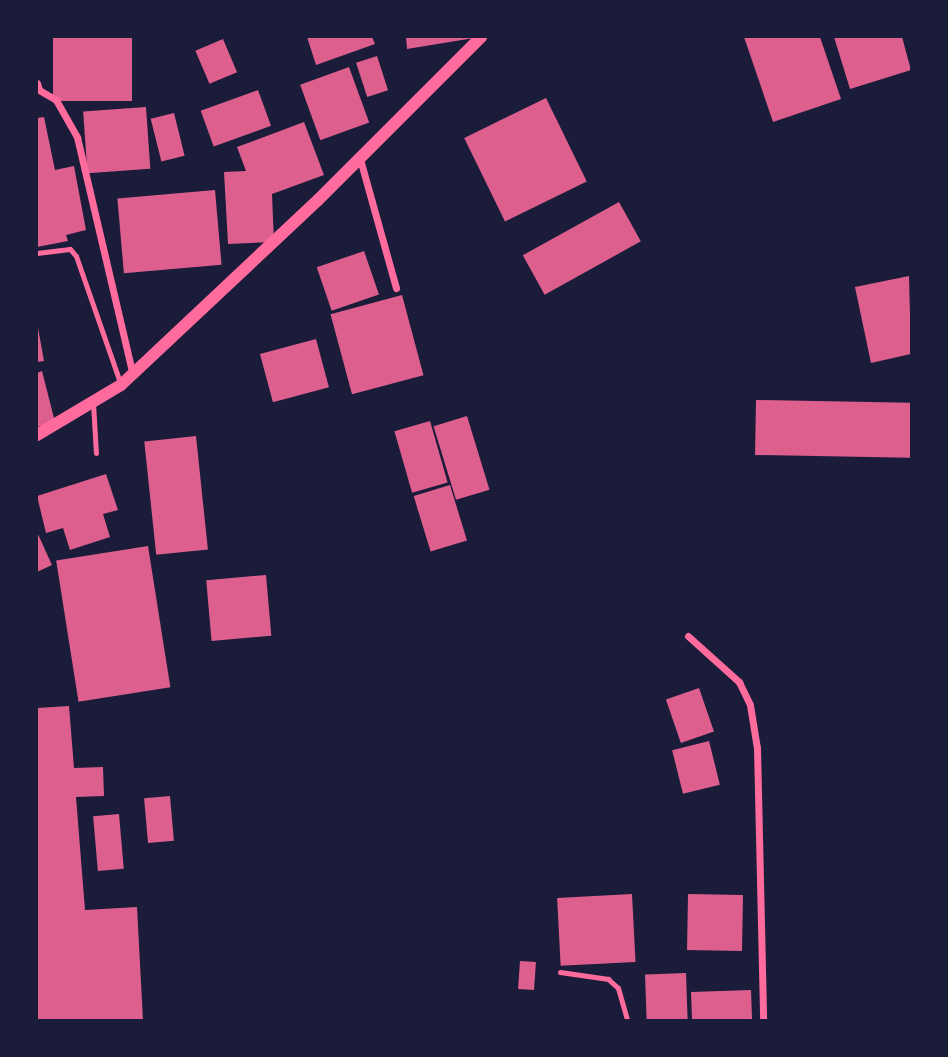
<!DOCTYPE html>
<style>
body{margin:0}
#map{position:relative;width:948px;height:1057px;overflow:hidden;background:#1b1b3a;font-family:"Archivo Narrow",sans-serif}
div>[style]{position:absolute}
.building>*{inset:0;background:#dd5f8e;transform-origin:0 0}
.service>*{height:5px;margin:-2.5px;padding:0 2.5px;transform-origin:2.5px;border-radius:2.5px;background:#ff6b9d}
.minor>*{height:7px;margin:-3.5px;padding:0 3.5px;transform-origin:3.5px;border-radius:3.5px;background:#ff6b9d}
.tertiary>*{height:12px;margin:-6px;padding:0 6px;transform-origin:6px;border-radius:6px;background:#ff6b9d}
span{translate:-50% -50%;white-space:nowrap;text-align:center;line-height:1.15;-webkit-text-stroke:7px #1b1b3a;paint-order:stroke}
.frame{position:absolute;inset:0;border:38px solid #1b1b3a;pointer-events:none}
</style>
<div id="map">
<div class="building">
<i style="left:53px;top:37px;width:79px;height:64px"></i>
<i style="clip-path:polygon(307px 37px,372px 37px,375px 44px,316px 65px)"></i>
<i style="clip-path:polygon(406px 37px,474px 37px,474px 38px,407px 49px)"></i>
<i style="clip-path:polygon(744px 37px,820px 37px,841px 99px,773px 122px)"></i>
<i style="clip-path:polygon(834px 37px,902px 37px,911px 70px,850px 89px)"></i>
<i style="left:223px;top:39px;width:36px;height:30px;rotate:67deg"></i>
<i style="left:377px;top:56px;width:36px;height:22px;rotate:72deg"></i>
<i style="left:349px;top:67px;width:59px;height:52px;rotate:70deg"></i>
<i style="left:258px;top:90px;width:38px;height:61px;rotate:70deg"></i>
<i style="left:546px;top:98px;width:93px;height:91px;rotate:64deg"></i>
<i style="left:146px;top:107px;width:62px;height:63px;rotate:86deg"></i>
<i style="left:174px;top:113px;width:44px;height:24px;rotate:76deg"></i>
<i style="clip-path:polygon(44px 117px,55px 170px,74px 166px,86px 230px,66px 235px,68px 241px,37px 247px,37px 118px)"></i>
<i style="clip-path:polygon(304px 122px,324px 175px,272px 194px,274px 242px,228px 244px,224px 172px,246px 171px,237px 147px)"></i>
<i style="left:215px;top:190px;width:75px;height:98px;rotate:85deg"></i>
<i style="left:619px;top:202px;width:45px;height:110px;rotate:61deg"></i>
<i style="left:364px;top:251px;width:46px;height:50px;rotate:71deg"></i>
<i style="clip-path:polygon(909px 276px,911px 354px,871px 363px,855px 287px)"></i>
<i style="left:402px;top:295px;width:83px;height:74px;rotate:75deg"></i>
<i style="clip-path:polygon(37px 322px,44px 361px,37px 362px)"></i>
<i style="left:316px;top:339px;width:50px;height:58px;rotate:75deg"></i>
<i style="clip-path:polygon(42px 371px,55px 422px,37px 427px,37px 373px)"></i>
<i style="left:756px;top:400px;width:155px;height:55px;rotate:1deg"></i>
<i style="left:467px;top:416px;width:77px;height:35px;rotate:73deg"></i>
<i style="left:430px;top:421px;width:64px;height:37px;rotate:74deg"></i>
<i style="left:196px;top:436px;width:114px;height:52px;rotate:84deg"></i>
<i style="clip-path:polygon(106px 474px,118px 510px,103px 514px,110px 537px,70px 550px,63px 528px,46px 533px,37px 496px)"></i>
<i style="left:450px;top:485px;width:58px;height:38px;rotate:73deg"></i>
<i style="clip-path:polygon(37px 532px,52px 565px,37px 572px)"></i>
<i style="left:148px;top:546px;width:143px;height:93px;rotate:81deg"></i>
<i style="left:266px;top:575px;width:61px;height:60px;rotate:85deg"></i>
<i style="left:699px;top:688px;width:46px;height:35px;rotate:71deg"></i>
<i style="clip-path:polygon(69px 706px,74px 768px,103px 767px,104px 796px,76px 797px,85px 910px,137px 907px,143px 1020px,37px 1020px,37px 708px)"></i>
<i style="left:709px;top:741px;width:45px;height:38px;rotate:76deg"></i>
<i style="left:170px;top:796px;width:45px;height:26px;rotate:85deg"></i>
<i style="left:119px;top:814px;width:55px;height:26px;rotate:85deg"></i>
<i style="left:632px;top:894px;width:68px;height:75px;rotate:87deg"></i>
<i style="left:688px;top:894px;width:55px;height:56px;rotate:1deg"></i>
<i style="left:520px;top:961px;width:16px;height:28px;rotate:4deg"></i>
<i style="left:686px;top:973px;width:47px;height:41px;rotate:88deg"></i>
<i style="left:751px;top:990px;width:30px;height:60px;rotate:88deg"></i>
</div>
<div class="service">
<i style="left:37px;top:253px;width:33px;rotate:-7deg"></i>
<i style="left:70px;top:249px;width:9px;rotate:49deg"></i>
<i style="left:76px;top:256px;width:137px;rotate:70.8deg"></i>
<i style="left:93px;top:403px;width:50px;rotate:86.6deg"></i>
<i style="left:560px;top:972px;width:49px;rotate:8.3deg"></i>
<i style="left:608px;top:979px;width:13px;rotate:42deg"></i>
<i style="left:618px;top:988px;width:33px;rotate:74deg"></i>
</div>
<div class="minor">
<i style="left:37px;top:83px;width:7px;rotate:74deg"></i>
<i style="left:39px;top:90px;width:20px;rotate:30deg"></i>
<i style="left:56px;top:100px;width:43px;rotate:60.4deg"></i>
<i style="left:77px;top:137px;width:244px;rotate:76.8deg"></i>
<i style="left:360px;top:159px;width:134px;rotate:74.4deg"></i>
<i style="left:688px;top:636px;width:69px;rotate:42deg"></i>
<i style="left:739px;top:682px;width:25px;rotate:64deg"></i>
<i style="left:750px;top:705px;width:44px;rotate:80.8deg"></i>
<i style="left:757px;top:748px;width:272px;rotate:88.7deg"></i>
</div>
<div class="tertiary">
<i style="left:37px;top:435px;width:98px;rotate:-30.8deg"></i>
<i style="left:121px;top:385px;width:270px;rotate:-43.2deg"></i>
<i style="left:318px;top:200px;width:231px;rotate:-45deg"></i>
</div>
<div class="frame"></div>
</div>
